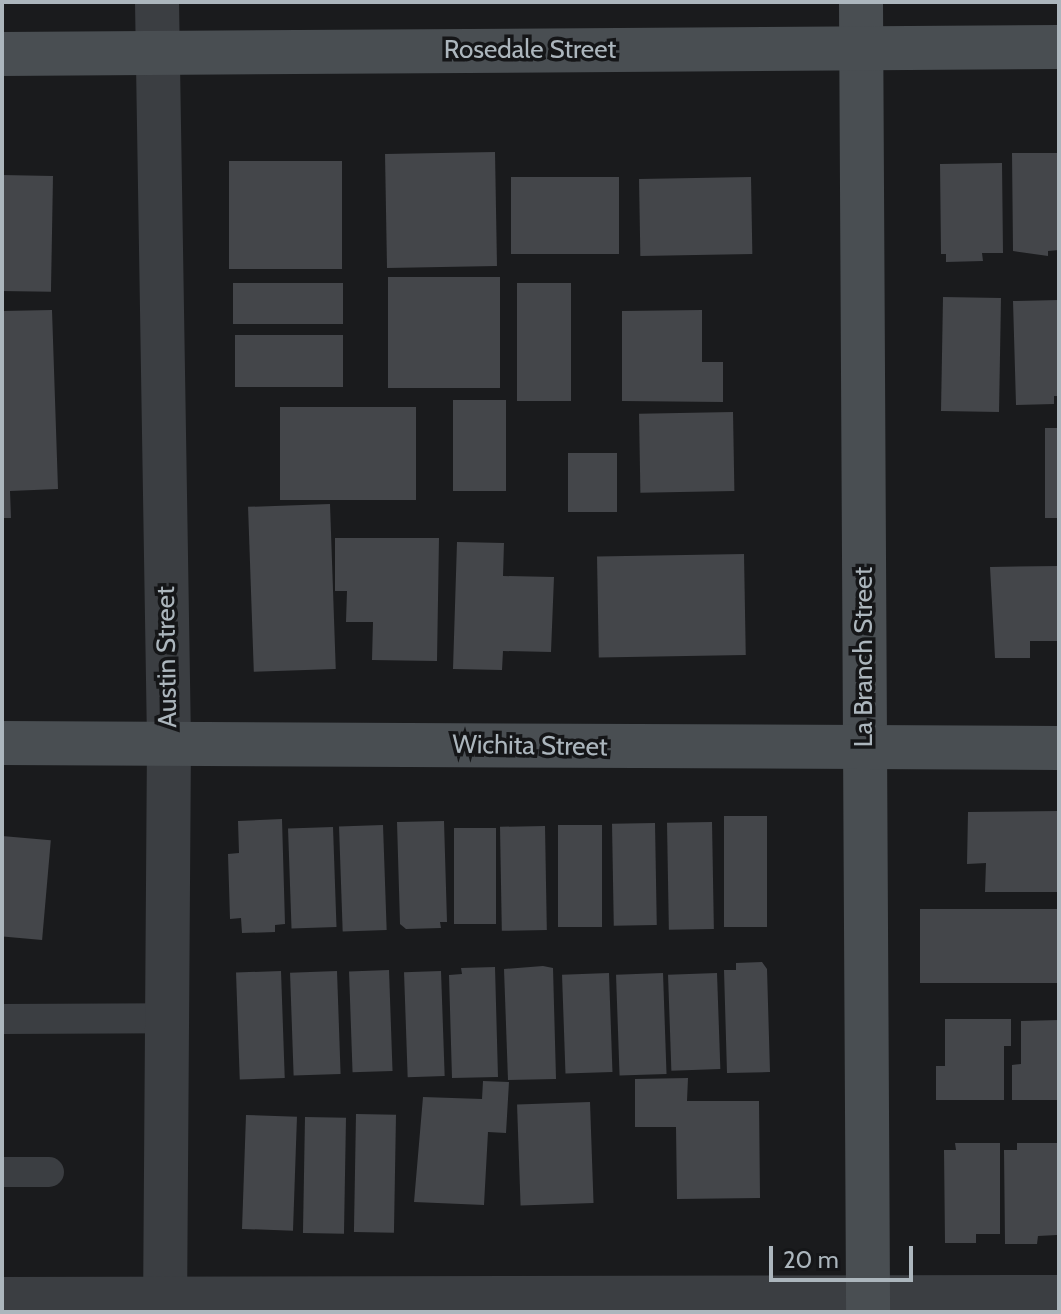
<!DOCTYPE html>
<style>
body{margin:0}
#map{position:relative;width:1061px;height:1314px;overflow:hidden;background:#1a1b1d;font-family:Cabin,sans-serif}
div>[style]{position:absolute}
.building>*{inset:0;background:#44464a;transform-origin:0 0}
.lane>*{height:30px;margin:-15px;padding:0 15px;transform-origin:15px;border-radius:15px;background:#3b3e42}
.street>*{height:44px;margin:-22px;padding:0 22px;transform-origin:22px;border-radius:22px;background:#3b3e42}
.secondary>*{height:44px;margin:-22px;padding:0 22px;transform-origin:22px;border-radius:22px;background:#494e52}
span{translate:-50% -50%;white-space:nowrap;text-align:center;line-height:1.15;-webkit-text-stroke:7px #151618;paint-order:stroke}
.street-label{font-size:26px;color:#acb6bd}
.frame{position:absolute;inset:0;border:4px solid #acb6bd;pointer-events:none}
.scale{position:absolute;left:769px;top:1246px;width:144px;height:36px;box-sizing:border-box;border:4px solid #acb6bd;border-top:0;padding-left:10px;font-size:24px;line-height:28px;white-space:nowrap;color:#acb6bd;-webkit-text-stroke:6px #151618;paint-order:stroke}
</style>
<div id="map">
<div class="building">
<i style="left:495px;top:152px;width:114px;height:110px;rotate:89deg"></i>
<i style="clip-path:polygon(1012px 153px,1059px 153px,1059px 250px,1048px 251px,1048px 256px,1013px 251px)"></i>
<i style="left:342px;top:161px;width:108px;height:113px;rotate:90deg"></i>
<i style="clip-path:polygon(1002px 163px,1003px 253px,982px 253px,983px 261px,946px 262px,946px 254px,941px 254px,940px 164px)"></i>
<i style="left:2px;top:175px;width:51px;height:116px;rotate:1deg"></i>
<i style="left:511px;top:177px;width:108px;height:77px"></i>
<i style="left:751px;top:177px;width:77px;height:112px;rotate:89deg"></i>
<i style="left:500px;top:277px;width:111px;height:112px;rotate:90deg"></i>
<i style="left:233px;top:283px;width:110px;height:41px"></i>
<i style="left:517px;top:283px;width:54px;height:118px"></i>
<i style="left:1001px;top:298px;width:114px;height:58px;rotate:91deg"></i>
<i style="clip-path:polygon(1059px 300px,1059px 396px,1054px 396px,1054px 404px,1016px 405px,1013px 301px)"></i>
<i style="clip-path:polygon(52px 310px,58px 489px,10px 491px,11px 518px,2px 518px,2px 311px)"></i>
<i style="clip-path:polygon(702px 310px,702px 362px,723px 362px,723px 402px,622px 401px,622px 311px)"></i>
<i style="left:343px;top:335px;width:52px;height:108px;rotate:90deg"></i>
<i style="left:453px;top:400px;width:53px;height:91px"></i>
<i style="left:416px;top:407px;width:93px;height:136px;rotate:90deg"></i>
<i style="left:733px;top:412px;width:79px;height:94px;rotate:89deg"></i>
<i style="left:1059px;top:428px;width:90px;height:14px;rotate:90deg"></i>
<i style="left:568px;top:453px;width:49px;height:59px"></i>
<i style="left:330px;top:504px;width:165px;height:82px;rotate:88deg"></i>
<i style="clip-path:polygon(335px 538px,439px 538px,437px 661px,372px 660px,373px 622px,346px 622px,347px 591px,335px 591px)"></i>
<i style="clip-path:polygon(457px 542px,504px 543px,503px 576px,554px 577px,551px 652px,503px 651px,502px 670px,453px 669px)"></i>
<i style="left:744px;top:554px;width:101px;height:147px;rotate:89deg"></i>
<i style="clip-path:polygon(1059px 566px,1059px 641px,1030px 641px,1030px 658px,995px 658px,990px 567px)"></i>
<i style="clip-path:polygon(1059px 811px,1059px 892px,985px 892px,986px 863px,967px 864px,968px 812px)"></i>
<i style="left:724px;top:816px;width:43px;height:111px"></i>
<i style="clip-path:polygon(282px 819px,285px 924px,275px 925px,275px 932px,242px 933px,241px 918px,230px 919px,228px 854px,239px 853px,238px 821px)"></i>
<i style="clip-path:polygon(444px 821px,447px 922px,440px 922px,441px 928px,406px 929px,400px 924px,397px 822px)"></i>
<i style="left:712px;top:822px;width:107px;height:45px;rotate:89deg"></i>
<i style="left:655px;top:823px;width:102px;height:43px;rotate:89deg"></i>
<i style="left:383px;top:825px;width:105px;height:44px;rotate:88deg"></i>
<i style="left:558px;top:825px;width:44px;height:102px"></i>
<i style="left:545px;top:826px;width:104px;height:45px;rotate:89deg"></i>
<i style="left:333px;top:827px;width:100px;height:45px;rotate:88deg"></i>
<i style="left:496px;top:828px;width:96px;height:42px;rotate:90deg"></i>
<i style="left:2px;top:836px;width:49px;height:100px;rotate:5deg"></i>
<i style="left:920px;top:909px;width:139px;height:74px"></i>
<i style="clip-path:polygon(762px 962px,767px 969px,770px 1072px,727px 1073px,724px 970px,736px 970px,736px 963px)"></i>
<i style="clip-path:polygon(543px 966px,553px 968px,556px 1079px,508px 1080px,504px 969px)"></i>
<i style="clip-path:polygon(495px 967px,498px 1077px,452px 1078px,449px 975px,462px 974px,461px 968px)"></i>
<i style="left:389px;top:970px;width:101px;height:40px;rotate:88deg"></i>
<i style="left:281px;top:971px;width:107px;height:45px;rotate:88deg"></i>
<i style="left:337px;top:971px;width:103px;height:47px;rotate:88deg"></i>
<i style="left:441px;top:971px;width:105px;height:37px;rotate:88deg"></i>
<i style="left:609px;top:973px;width:99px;height:47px;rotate:88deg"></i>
<i style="left:663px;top:973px;width:101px;height:47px;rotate:88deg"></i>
<i style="left:717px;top:973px;width:96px;height:49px;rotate:88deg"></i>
<i style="clip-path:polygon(945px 1019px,1011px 1019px,1011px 1046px,1004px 1046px,1004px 1100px,936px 1100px,936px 1066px,945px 1066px)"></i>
<i style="clip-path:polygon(1059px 1020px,1059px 1100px,1012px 1100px,1012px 1065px,1021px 1064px,1021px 1021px)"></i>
<i style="clip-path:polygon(688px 1078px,687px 1101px,759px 1101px,760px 1198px,677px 1199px,676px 1127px,635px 1127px,635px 1079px)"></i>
<i style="clip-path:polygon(483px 1081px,509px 1082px,506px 1133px,488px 1132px,484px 1205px,414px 1202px,423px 1097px,482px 1099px)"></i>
<i style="left:590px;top:1102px;width:101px;height:73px;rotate:88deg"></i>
<i style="left:356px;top:1114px;width:40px;height:118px;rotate:1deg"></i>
<i style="left:246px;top:1115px;width:51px;height:114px;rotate:2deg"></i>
<i style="left:305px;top:1117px;width:41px;height:116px;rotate:1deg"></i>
<i style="clip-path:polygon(955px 1143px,1000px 1143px,1000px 1234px,976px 1234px,976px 1243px,945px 1243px,944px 1150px,956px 1150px)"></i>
<i style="clip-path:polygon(1017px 1143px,1057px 1143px,1057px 1235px,1038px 1236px,1037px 1244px,1005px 1244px,1004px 1150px,1017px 1150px)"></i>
</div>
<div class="lane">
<i style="left:2px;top:1019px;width:166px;rotate:-0.3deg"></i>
<i style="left:2px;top:1172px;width:47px"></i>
</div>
<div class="street">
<i style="left:157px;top:2px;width:739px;rotate:89.07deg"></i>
<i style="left:169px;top:741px;width:571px;rotate:90.4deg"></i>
<i style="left:2px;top:1299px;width:1057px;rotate:-0.11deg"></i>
</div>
<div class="secondary">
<i style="left:861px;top:2px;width:1310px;rotate:89.69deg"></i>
<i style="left:2px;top:54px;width:1057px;rotate:-0.38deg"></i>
<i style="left:2px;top:743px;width:1057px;rotate:0.27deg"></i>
</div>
<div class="street-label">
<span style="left:530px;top:50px">Rosedale Street</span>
<span style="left:167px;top:657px;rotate:-91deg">Austin Street</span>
<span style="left:864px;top:657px;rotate:-90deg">La Branch Street</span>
<span style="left:530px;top:746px;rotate:1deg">Wichita Street</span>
</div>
<div class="frame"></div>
<div class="scale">20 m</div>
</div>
